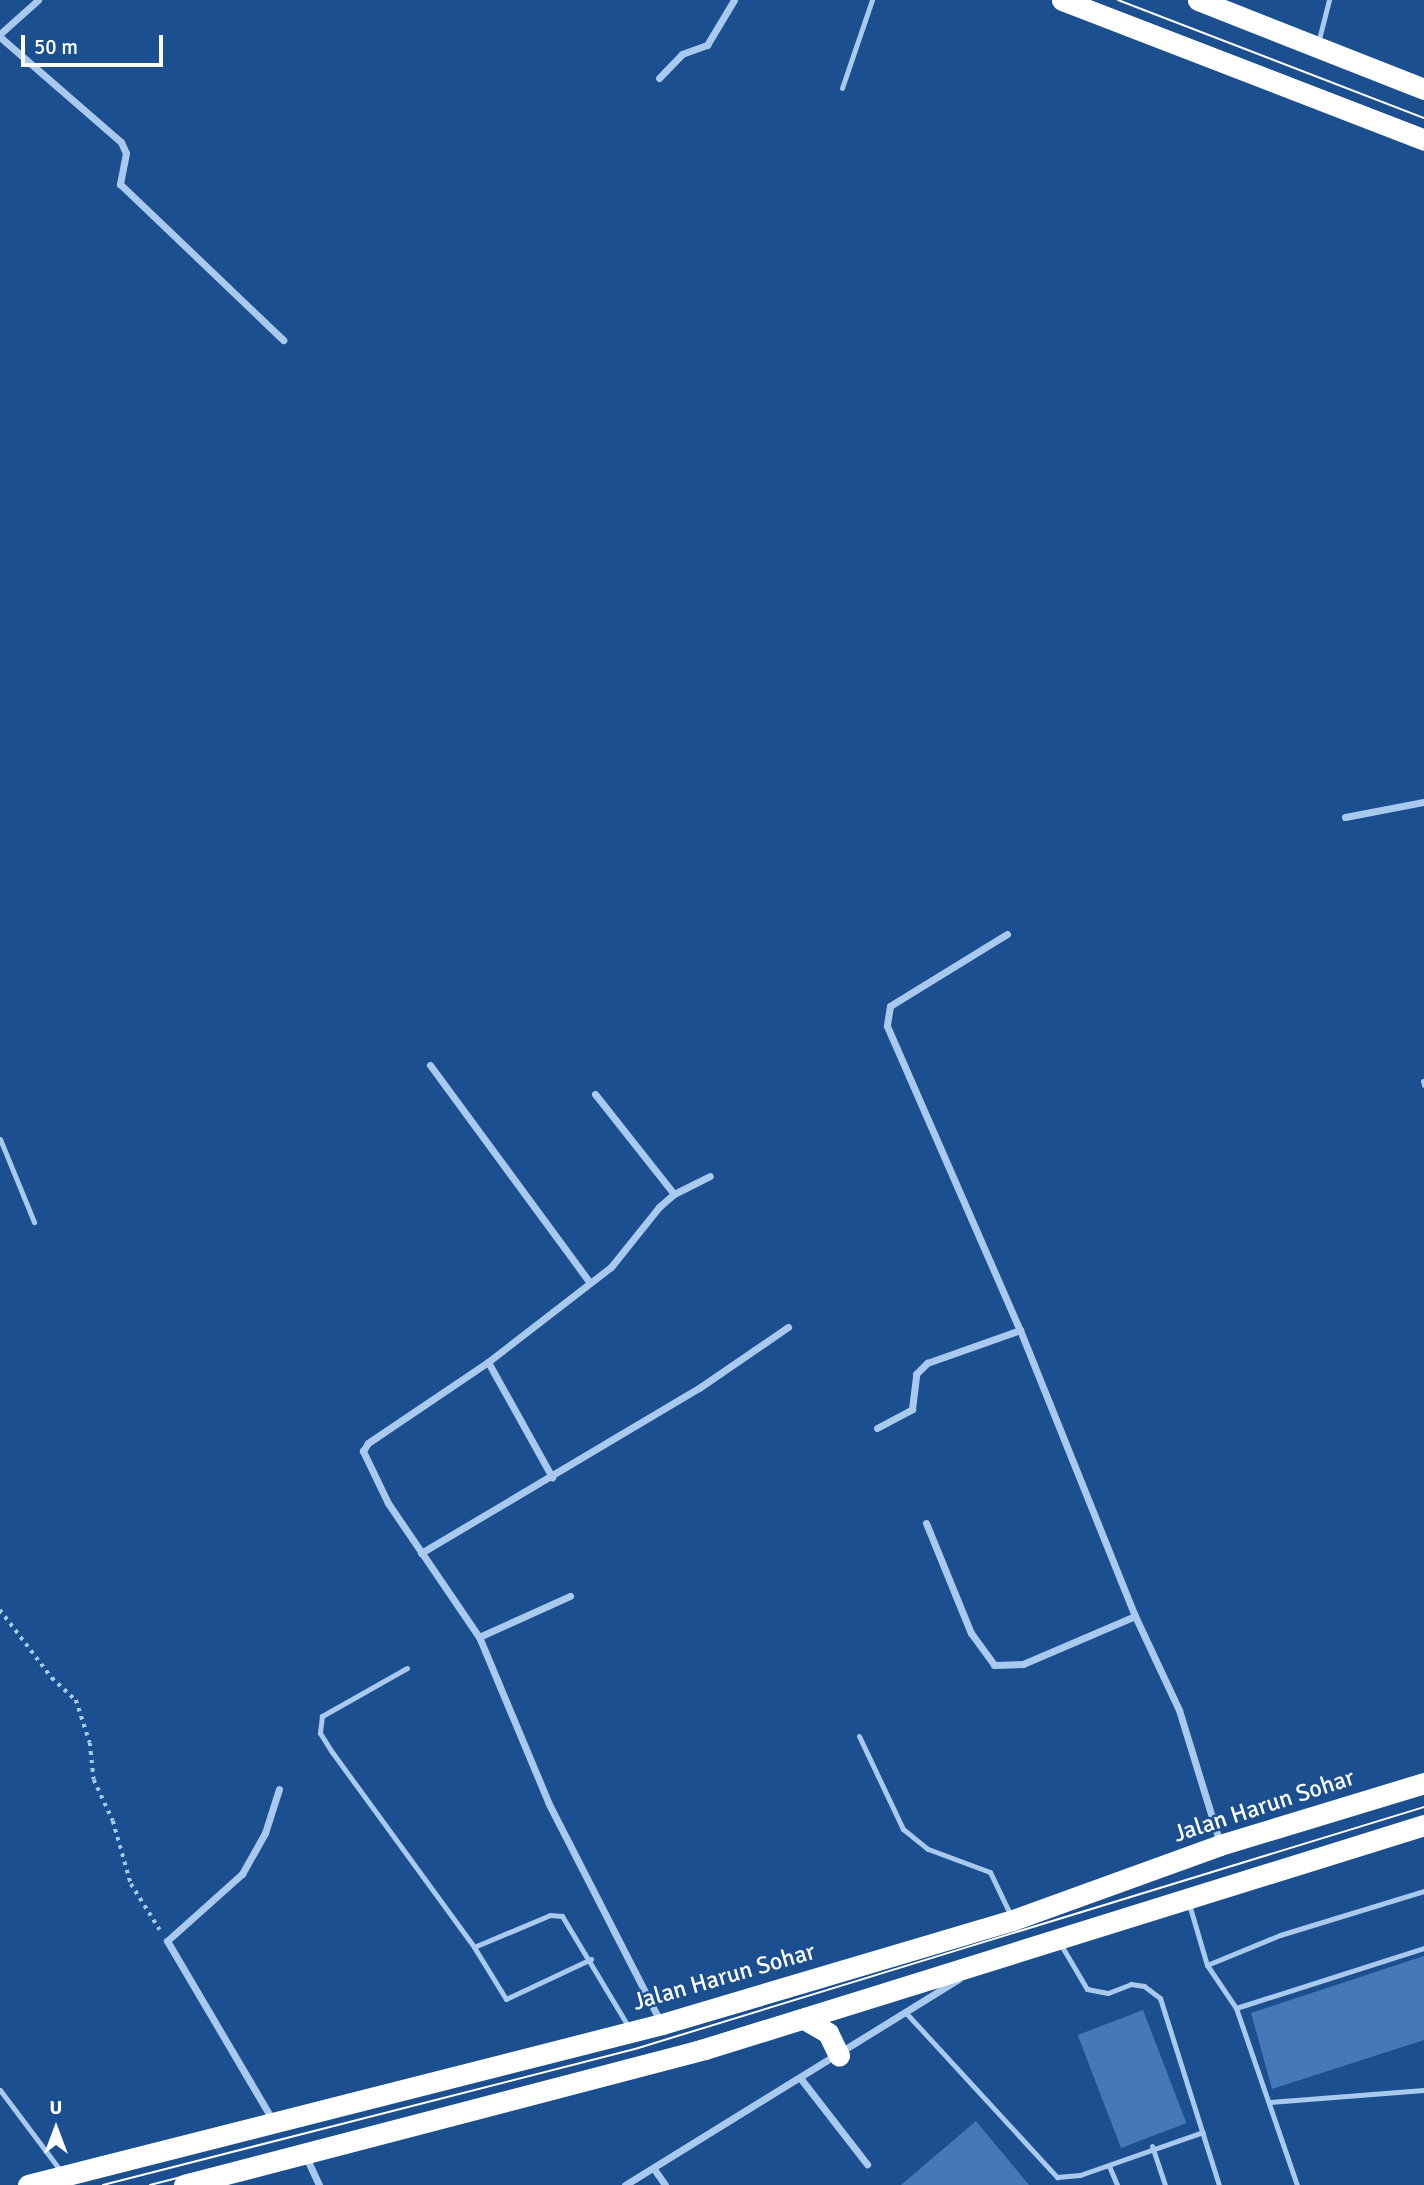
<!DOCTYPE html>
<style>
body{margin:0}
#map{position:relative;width:1424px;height:2185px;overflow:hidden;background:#1b4f8f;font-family:Signika,sans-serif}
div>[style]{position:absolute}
.building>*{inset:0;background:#4478b7;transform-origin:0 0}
.path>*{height:3.5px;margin-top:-1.75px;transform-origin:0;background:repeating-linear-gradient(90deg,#a9c9ee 0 3.5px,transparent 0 8.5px)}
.lane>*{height:5px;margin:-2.5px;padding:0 2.5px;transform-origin:2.5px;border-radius:2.5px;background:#a9c9ee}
.street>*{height:7px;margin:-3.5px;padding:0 3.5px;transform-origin:3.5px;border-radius:3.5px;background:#a9c9ee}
.highway>*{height:21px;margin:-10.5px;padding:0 10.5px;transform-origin:10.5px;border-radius:10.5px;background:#fff}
.tram>*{height:2px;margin:-1px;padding:0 1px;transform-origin:1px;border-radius:1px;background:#fff}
span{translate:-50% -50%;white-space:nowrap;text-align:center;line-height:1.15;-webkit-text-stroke:5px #1b4f8f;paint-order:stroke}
.street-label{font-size:24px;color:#fff}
.north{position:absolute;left:21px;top:2094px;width:70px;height:70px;-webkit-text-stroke:5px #1b4f8f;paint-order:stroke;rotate:0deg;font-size:19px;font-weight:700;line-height:28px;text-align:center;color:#fff}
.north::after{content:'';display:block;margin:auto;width:24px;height:32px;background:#fff;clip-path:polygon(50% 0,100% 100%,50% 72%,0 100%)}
.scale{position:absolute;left:21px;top:35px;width:142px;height:32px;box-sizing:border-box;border:4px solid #fff;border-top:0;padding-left:9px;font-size:21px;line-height:24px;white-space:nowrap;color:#fff;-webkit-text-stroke:5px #1b4f8f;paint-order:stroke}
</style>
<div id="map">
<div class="building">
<i style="clip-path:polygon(1424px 1956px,1424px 2040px,1272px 2089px,1251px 2013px)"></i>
<i style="left:1143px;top:2010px;width:121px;height:70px;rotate:69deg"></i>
<i style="clip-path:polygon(976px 2121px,1029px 2185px,901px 2185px)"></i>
</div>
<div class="path">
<i style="left:0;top:1610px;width:86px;rotate:52.6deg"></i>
<i style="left:52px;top:1678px;width:33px;rotate:43deg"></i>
<i style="left:76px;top:1700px;width:45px;rotate:72deg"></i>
<i style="left:90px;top:1743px;width:37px;rotate:84deg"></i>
<i style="left:94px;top:1780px;width:45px;rotate:65.1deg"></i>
<i style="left:113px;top:1821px;width:66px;rotate:74.1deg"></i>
<i style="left:131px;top:1884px;width:54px;rotate:57.8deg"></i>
</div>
<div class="lane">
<i style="left:1318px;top:43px;width:44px;rotate:-75.7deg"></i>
<i style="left:842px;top:88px;width:93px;rotate:-71.2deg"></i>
<i style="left:1423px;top:1081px;width:4px;rotate:76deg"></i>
<i style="left:0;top:1139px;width:90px;rotate:67.7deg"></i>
<i style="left:407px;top:1668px;width:98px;rotate:150.5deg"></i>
<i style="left:322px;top:1716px;width:17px;rotate:97deg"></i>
<i style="left:320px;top:1733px;width:22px;rotate:58deg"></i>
<i style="left:332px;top:1752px;width:241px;rotate:53.9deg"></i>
<i style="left:474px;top:1947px;width:82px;rotate:-22.8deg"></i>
<i style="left:550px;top:1915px;width:12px;rotate:5deg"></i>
<i style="left:562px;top:1916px;width:128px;rotate:59deg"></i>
<i style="left:859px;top:1736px;width:103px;rotate:64.7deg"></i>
<i style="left:903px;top:1829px;width:32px;rotate:39deg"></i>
<i style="left:928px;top:1849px;width:66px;rotate:20.4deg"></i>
<i style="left:990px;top:1872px;width:47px;rotate:64.5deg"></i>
<i style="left:1189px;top:1904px;width:64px;rotate:73.6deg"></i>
<i style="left:1207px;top:1965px;width:52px;rotate:56deg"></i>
<i style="left:1236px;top:2008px;width:187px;rotate:71deg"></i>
<i style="left:1061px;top:1945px;width:51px;rotate:59.4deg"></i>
<i style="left:1087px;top:1989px;width:21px;rotate:11deg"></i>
<i style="left:1108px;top:1993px;width:25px;rotate:-21deg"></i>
<i style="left:1131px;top:1984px;width:13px;rotate:9deg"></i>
<i style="left:1144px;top:1986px;width:20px;rotate:37deg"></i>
<i style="left:1160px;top:1998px;width:196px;rotate:72.5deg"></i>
<i style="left:474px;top:1947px;width:61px;rotate:58.4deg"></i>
<i style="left:506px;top:1999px;width:94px;rotate:-25.2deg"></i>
<i style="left:1207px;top:1965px;width:79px;rotate:-22.3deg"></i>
<i style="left:1280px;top:1935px;width:151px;rotate:-17deg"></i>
<i style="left:1236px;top:2008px;width:197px;rotate:-17.7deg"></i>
<i style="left:907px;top:2014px;width:222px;rotate:47.4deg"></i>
<i style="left:1057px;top:2177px;width:23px;rotate:-5deg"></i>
<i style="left:1080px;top:2175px;width:130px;rotate:-19.3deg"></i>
<i style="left:0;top:2090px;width:100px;rotate:53.1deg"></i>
<i style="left:1270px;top:2102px;width:154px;rotate:-4.5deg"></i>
<i style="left:1152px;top:2146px;width:41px;rotate:71.6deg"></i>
<i style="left:1109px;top:2166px;width:21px;rotate:67deg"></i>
</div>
<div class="street">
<i style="left:0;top:34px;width:51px;rotate:-41.8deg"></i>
<i style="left:0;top:37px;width:160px;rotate:41deg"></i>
<i style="left:121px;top:142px;width:12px;rotate:66deg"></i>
<i style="left:126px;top:153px;width:32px;rotate:101deg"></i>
<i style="left:120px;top:184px;width:226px;rotate:43.7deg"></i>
<i style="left:659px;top:78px;width:33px;rotate:-46deg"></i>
<i style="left:682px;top:54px;width:27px;rotate:-20deg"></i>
<i style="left:707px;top:45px;width:52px;rotate:-59deg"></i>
<i style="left:1345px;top:817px;width:80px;rotate:-10.8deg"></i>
<i style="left:1007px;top:934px;width:137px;rotate:148.4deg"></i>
<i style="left:890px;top:1006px;width:20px;rotate:99deg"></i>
<i style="left:887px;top:1026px;width:332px;rotate:66.4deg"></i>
<i style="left:1020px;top:1330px;width:308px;rotate:68.1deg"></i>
<i style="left:1135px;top:1616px;width:104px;rotate:64.9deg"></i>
<i style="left:1179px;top:1710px;width:139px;rotate:72.9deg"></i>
<i style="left:430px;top:1065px;width:270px;rotate:53.7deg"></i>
<i style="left:595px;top:1094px;width:127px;rotate:51.7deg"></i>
<i style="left:488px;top:1362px;width:132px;rotate:60.9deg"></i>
<i style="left:877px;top:1428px;width:40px;rotate:-28deg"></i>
<i style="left:912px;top:1409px;width:35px;rotate:-83deg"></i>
<i style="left:916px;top:1374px;width:16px;rotate:-45deg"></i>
<i style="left:927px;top:1363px;width:99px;rotate:-19.5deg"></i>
<i style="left:926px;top:1523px;width:119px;rotate:67.8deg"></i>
<i style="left:971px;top:1633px;width:39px;rotate:54deg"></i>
<i style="left:994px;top:1665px;width:29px;rotate:-2deg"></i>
<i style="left:1023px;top:1664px;width:122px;rotate:-23.2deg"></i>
<i style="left:421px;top:1553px;width:323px;rotate:-30.7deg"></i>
<i style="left:699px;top:1388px;width:108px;rotate:-34.4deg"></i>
<i style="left:479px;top:1637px;width:100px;rotate:-24.3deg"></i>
<i style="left:660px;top:2021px;width:244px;rotate:-117.1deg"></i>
<i style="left:549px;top:1804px;width:181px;rotate:-112.7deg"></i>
<i style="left:479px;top:1637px;width:162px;rotate:-124.2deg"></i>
<i style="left:388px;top:1503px;width:58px;rotate:-115.7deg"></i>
<i style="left:363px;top:1451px;width:9px;rotate:-58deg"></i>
<i style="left:368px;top:1443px;width:145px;rotate:-34deg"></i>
<i style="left:488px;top:1362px;width:155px;rotate:-37.7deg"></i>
<i style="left:611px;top:1267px;width:77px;rotate:-51.3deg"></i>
<i style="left:659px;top:1207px;width:20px;rotate:-41deg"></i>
<i style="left:674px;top:1194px;width:40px;rotate:-26.6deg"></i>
<i style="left:801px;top:2079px;width:108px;rotate:52.2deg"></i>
<i style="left:272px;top:2119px;width:207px;rotate:-120.5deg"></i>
<i style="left:167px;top:1941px;width:101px;rotate:-41.8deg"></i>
<i style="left:242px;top:1874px;width:47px;rotate:-60.7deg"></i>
<i style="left:265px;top:1833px;width:46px;rotate:-72.3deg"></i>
<i style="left:306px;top:2157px;width:31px;rotate:65deg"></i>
<i style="left:654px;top:2169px;width:19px;rotate:55deg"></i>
<i style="left:625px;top:2185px;width:392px;rotate:-31.7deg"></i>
</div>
<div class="highway">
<i style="left:1062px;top:0;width:388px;rotate:21.1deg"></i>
<i style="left:1198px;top:0;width:243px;rotate:21.5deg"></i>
<i style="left:804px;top:2019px;width:28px;rotate:30deg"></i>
<i style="left:828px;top:2033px;width:25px;rotate:64deg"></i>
<i style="left:28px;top:2185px;width:654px;rotate:-14.25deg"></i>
<i style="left:662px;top:2024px;width:366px;rotate:-16.5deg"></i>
<i style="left:1013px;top:1920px;width:220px;rotate:-19.9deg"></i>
<i style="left:1220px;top:1845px;width:213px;rotate:-16.9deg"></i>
<i style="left:184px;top:2185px;width:538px;rotate:-14.63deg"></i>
<i style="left:705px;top:2049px;width:753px;rotate:-17.3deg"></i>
</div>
<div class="tram">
<i style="left:1087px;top:0;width:361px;rotate:21.1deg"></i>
<i style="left:1118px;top:0;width:328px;rotate:21.1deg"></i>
<i style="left:103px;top:2185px;width:549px;rotate:-14.34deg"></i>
<i style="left:635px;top:2049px;width:825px;rotate:-17.05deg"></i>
<i style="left:150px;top:2185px;width:504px;rotate:-14.37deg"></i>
<i style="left:638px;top:2060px;width:822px;rotate:-17.05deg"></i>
</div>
<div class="street-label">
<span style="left:1264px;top:1806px;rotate:-18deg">Jalan Harun Sohar</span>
<span style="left:724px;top:1977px;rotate:-16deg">Jalan Harun Sohar</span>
</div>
<div class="north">U</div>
<div class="scale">50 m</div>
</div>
